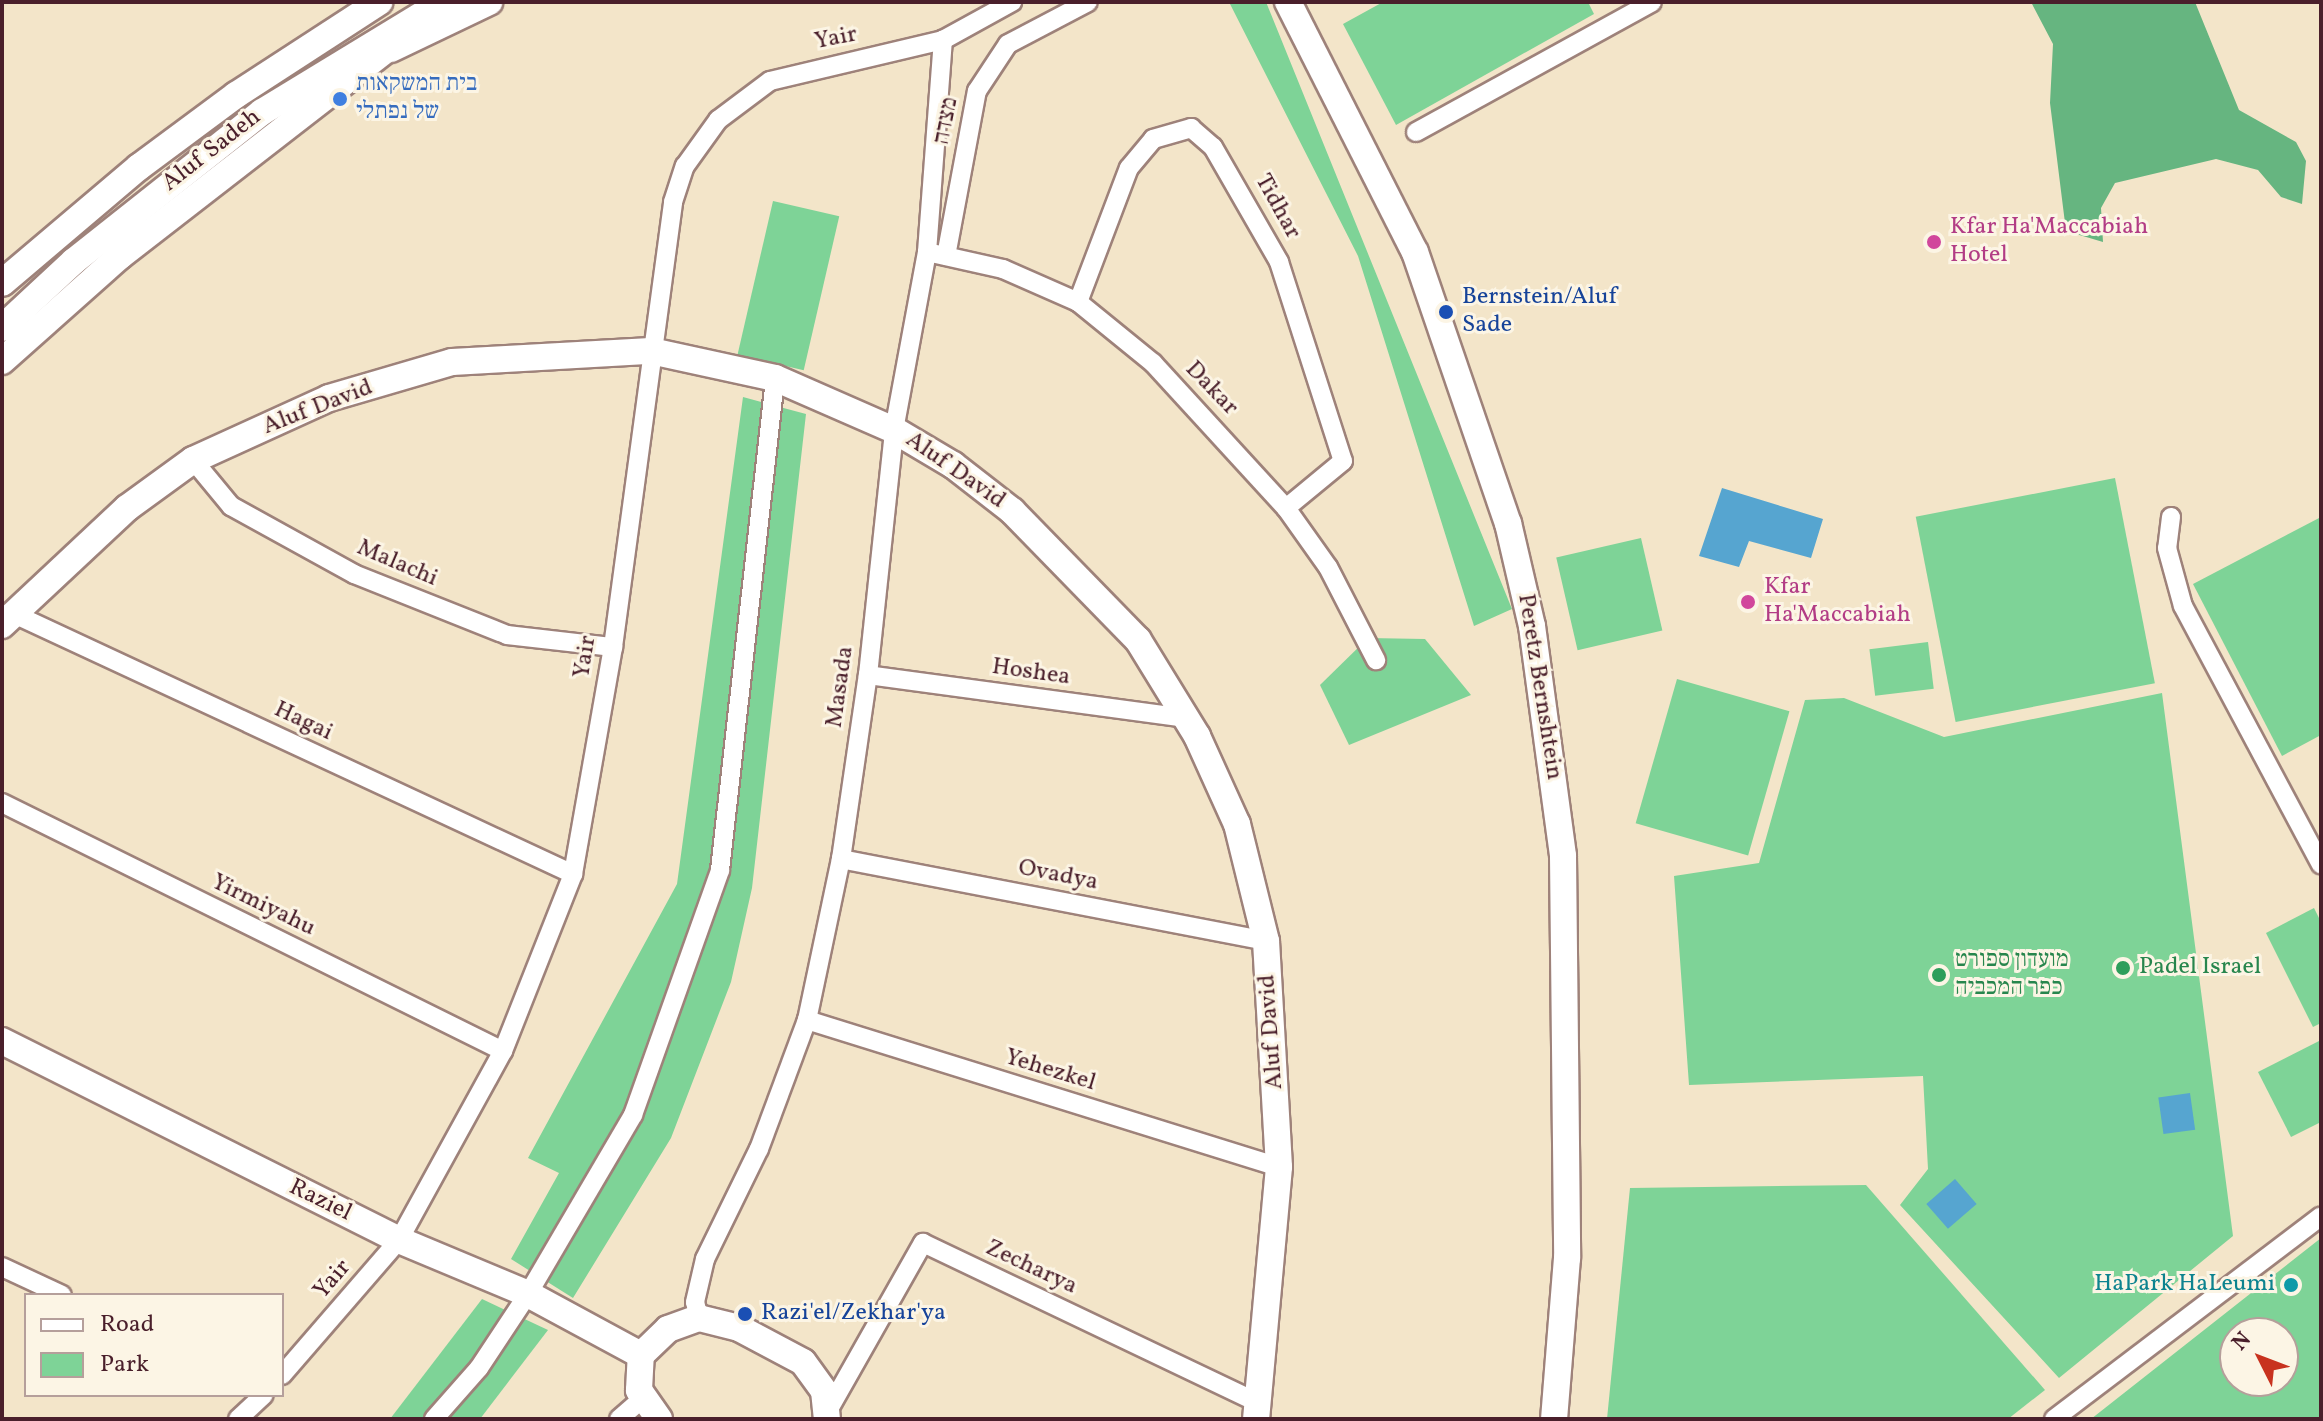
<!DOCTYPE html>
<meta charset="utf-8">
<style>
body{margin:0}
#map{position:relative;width:2323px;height:1421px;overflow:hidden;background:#f3e5c9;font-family:Vollkorn,"Frank Ruhl Libre",serif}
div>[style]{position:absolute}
.green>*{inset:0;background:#7ed397;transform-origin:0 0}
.forest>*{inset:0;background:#66b580}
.water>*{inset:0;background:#56a5d0;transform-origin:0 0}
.roads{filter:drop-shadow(2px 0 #9e827a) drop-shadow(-2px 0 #9e827a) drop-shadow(0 2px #9e827a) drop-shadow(0 -2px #9e827a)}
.street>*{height:18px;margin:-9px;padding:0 9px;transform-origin:9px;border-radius:9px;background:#fff}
.secondary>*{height:26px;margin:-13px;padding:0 13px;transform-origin:13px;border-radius:13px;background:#fff}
.dots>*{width:22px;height:22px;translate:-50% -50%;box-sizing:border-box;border:4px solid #fcf5e5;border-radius:50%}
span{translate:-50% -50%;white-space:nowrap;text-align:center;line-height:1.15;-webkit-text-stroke:6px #fcf5e5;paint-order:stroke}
.street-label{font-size:24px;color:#4a1f2b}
.shop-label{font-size:24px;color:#366cbe}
.left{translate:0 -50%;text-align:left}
.hotel-label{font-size:24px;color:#b23c85}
.transit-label{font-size:24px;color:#164399}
.leisure-label{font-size:24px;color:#27864d}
.culture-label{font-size:24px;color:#0d838f}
.right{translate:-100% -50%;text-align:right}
.frame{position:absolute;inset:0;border:4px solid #4a1f2b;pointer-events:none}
.legend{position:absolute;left:24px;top:1293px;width:260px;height:104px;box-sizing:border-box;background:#fcf5e5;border:2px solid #b59f9b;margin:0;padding:10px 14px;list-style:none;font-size:24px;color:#4a1f2b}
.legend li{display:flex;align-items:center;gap:16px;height:40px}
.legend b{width:40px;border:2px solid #b59f9b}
.north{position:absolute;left:2219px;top:1317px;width:80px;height:80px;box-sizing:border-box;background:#fcf5e5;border:2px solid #b59f9b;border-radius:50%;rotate:312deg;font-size:22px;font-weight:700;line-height:32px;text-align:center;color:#4a1f2b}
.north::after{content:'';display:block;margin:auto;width:28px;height:36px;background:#c8321e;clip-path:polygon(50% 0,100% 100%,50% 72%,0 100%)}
</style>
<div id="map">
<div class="green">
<i style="clip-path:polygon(1229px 2px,1266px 2px,1512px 609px,1474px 626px,1358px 256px)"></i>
<i style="clip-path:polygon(1383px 2px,1588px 2px,1594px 14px,1396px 125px,1343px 24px)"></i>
<i style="left:773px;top:201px;width:68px;height:158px;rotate:13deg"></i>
<i style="clip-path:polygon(743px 397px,806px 414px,752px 888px,731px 982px,671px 1138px,573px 1298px,511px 1259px,559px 1173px,528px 1158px,677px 884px)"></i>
<i style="left:2115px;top:478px;width:209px;height:203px;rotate:79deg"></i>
<i style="clip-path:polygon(2321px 517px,2321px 735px,2282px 756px,2193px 584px)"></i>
<i style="left:1641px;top:538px;width:95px;height:87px;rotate:77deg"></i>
<i style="clip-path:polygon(1368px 638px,1425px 639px,1471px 695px,1349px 745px,1320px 685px)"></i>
<i style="left:1928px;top:642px;width:47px;height:59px;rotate:83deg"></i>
<i style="left:1677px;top:679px;width:117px;height:150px;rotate:16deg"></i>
<i style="clip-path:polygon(2162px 693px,2233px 1236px,2059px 1378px,1900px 1205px,1928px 1169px,1923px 1076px,1689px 1085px,1674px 876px,1759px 863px,1805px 700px,1844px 698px,1944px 737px)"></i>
<i style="clip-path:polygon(2314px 908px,2321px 922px,2321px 1023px,2313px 1027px,2266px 933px)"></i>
<i style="clip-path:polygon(2321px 1040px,2321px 1122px,2291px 1137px,2258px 1072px)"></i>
<i style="clip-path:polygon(1866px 1185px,2045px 1390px,2008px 1419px,1607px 1419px,1630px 1188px)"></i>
<i style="clip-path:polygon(evenodd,2321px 1238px,2321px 1419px,2091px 1419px,2321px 1238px,2235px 1333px,2283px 1333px,2283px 1381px,2235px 1381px,2235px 1333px)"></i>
<i style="clip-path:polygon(482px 1299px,548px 1330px,480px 1419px,390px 1419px)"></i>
</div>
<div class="forest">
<i style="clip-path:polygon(2031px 2px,2195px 2px,2239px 110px,2296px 142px,2306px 161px,2302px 204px,2281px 197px,2258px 170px,2216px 159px,2115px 183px,2101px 208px,2103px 242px,2066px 231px,2050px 103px,2053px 44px)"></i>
</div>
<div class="water">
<i style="clip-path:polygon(1722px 488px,1823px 519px,1811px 558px,1749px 541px,1739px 567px,1699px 556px)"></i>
<i style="left:2190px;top:1093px;width:37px;height:32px;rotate:82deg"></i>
<i style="left:1955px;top:1179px;width:33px;height:38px;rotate:49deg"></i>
</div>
<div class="roads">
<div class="street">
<i style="left:1416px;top:132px;width:269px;rotate:-28.8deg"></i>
<i style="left:927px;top:252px;width:78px;rotate:12.6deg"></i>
<i style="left:1003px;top:269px;width:82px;rotate:23.7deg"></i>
<i style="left:1078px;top:302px;width:97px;rotate:39.1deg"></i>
<i style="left:1153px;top:363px;width:197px;rotate:47.5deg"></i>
<i style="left:1286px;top:508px;width:72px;rotate:54.6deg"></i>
<i style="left:1328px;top:567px;width:105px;rotate:62.7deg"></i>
<i style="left:946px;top:256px;width:168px;rotate:-79.4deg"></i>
<i style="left:977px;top:91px;width:56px;rotate:-56.6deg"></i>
<i style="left:1008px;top:44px;width:90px;rotate:-27.7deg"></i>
<i style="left:1078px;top:302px;width:143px;rotate:-69.2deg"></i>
<i style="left:1129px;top:168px;width:38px;rotate:-50deg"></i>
<i style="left:1153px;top:139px;width:40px;rotate:-16deg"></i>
<i style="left:1191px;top:128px;width:29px;rotate:41deg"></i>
<i style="left:1213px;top:147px;width:133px;rotate:60.1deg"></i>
<i style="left:1279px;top:262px;width:209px;rotate:72.2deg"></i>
<i style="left:1343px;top:461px;width:74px;rotate:140.5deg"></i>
<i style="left:193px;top:460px;width:60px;rotate:50.4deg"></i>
<i style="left:231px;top:506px;width:141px;rotate:28.9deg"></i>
<i style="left:354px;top:574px;width:165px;rotate:21.7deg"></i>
<i style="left:507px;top:635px;width:107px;rotate:6.5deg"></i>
<i style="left:2171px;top:517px;width:31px;rotate:97deg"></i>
<i style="left:2167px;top:548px;width:60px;rotate:74.6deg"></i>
<i style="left:2183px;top:606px;width:293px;rotate:61.9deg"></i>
<i style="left:12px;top:613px;width:619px;rotate:24.95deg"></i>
<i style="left:868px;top:675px;width:322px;rotate:7.7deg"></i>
<i style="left:2px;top:803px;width:559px;rotate:26.34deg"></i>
<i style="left:841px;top:859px;width:433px;rotate:10.9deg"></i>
<i style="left:807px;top:1020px;width:494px;rotate:17.3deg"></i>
<i style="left:2px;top:1267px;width:66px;rotate:25deg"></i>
<i style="left:699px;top:1318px;width:16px;rotate:-104deg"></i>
<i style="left:695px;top:1302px;width:44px;rotate:-76.9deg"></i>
<i style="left:705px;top:1259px;width:123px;rotate:-63.9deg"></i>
<i style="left:759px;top:1149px;width:138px;rotate:-69.6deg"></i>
<i style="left:807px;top:1020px;width:165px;rotate:-78.1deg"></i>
<i style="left:841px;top:859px;width:186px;rotate:-81.7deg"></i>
<i style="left:868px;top:675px;width:246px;rotate:-83.9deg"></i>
<i style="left:894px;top:430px;width:181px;rotate:-79.5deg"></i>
<i style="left:927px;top:252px;width:213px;rotate:-85.7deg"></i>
<i style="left:282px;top:1375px;width:179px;rotate:-49.1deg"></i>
<i style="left:399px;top:1240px;width:216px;rotate:-61.2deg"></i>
<i style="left:503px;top:1051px;width:190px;rotate:-68.4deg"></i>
<i style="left:573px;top:874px;width:230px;rotate:-80deg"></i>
<i style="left:613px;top:647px;width:449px;rotate:-82.3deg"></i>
<i style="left:673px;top:202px;width:38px;rotate:-72deg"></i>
<i style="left:685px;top:166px;width:57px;rotate:-54.3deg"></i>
<i style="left:718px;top:120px;width:65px;rotate:-36.9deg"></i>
<i style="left:770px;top:81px;width:178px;rotate:-13.3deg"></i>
<i style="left:943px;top:40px;width:79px;rotate:-28.8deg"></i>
<i style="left:829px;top:1409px;width:191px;rotate:-60.5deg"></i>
<i style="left:923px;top:1243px;width:371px;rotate:25.5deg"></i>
<i style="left:238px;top:1419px;width:35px;rotate:-43deg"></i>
<i style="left:434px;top:1419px;width:68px;rotate:-48.6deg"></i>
<i style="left:479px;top:1368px;width:89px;rotate:-56.5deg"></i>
<i style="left:528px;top:1294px;width:208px;rotate:-59.6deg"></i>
<i style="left:633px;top:1115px;width:260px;rotate:-70.4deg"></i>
<i style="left:720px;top:870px;width:495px;rotate:-83.6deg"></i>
<i style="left:619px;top:1419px;width:30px;rotate:-41deg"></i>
<i style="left:2054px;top:1419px;width:335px;rotate:-37.2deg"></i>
</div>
<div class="secondary">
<i style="left:1288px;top:2px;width:280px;rotate:63.1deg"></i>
<i style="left:1415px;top:252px;width:287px;rotate:71.1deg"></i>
<i style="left:1508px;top:523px;width:106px;rotate:76.9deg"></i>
<i style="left:1532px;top:626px;width:232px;rotate:82.3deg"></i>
<i style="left:1563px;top:856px;width:402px;rotate:89.4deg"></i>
<i style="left:1567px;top:1258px;width:162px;rotate:94.6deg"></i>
<i style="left:391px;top:49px;width:109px;rotate:-25.6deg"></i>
<i style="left:2px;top:283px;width:180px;rotate:-40.3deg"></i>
<i style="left:139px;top:167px;width:121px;rotate:-36.6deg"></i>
<i style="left:236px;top:95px;width:171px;rotate:-33deg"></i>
<i style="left:2px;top:328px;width:98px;rotate:-42.9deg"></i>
<i style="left:74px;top:261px;width:240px;rotate:-38.4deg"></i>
<i style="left:262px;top:112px;width:212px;rotate:-31.3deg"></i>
<i style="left:2px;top:361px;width:158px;rotate:-41.7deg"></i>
<i style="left:120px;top:256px;width:331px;rotate:-37.8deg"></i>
<i style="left:2px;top:625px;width:171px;rotate:-43.1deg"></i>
<i style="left:127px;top:508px;width:82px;rotate:-36deg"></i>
<i style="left:193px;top:460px;width:149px;rotate:-24.5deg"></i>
<i style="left:329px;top:398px;width:128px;rotate:-16.3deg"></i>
<i style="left:452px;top:362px;width:199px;rotate:-3.2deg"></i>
<i style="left:651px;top:351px;width:127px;rotate:12.3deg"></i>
<i style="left:775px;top:378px;width:130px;rotate:23.6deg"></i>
<i style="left:894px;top:430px;width:69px;rotate:30.7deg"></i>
<i style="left:953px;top:465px;width:75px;rotate:37.9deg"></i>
<i style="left:1012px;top:511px;width:180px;rotate:45.7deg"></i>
<i style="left:1138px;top:640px;width:113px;rotate:58.4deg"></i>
<i style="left:1197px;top:736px;width:97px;rotate:65.6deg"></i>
<i style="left:1237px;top:824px;width:121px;rotate:76.1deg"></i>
<i style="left:1266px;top:941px;width:226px;rotate:86.7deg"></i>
<i style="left:1279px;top:1167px;width:253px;rotate:95.2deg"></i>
<i style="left:2px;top:1041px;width:444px;rotate:26.6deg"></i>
<i style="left:399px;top:1240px;width:140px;rotate:22.7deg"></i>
<i style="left:528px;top:1294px;width:128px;rotate:28.4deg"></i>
<i style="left:659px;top:1419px;width:35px;rotate:-125deg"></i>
<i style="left:639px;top:1390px;width:35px;rotate:-87deg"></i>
<i style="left:641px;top:1355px;width:37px;rotate:-44deg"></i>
<i style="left:668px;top:1329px;width:33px;rotate:-20deg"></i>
<i style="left:699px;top:1318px;width:41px;rotate:14deg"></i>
<i style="left:739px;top:1328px;width:72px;rotate:28deg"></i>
<i style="left:803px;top:1362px;width:36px;rotate:54deg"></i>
<i style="left:824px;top:1391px;width:28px;rotate:84deg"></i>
</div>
</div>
<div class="dots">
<i style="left:340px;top:99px;background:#3f7fe0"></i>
<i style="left:1934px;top:242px;background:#d1479c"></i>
<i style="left:1446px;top:312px;background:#1a4fb4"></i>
<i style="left:1748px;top:602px;background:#d1479c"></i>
<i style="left:2123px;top:968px;background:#2e9e5b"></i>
<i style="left:1939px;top:975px;background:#2e9e5b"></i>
<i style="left:2291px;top:1285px;background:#0f9aa8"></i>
<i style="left:745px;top:1314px;background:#1a4fb4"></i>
</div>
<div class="street-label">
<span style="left:836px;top:39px;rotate:-11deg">Yair</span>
<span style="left:947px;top:121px;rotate:-79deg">מצדה</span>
<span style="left:212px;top:151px;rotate:-38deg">Aluf Sadeh</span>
<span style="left:1277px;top:207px;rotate:61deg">Tidhar</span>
<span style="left:1211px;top:389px;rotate:46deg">Dakar</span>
<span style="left:318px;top:408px;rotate:-21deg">Aluf David</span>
<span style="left:955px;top:471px;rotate:35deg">Aluf David</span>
<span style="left:397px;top:564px;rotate:23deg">Malachi</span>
<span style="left:586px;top:657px;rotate:-81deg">Yair</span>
<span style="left:1031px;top:673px;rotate:8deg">Hoshea</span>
<span style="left:841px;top:687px;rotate:-82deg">Masada</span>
<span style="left:1539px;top:687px;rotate:81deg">Peretz Bernshtein</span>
<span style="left:303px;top:722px;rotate:25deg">Hagai</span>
<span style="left:1058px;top:876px;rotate:11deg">Ovadya</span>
<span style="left:263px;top:906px;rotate:26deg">Yirmiyahu</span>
<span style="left:1272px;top:1032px;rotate:-94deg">Aluf David</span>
<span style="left:1050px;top:1071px;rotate:17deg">Yehezkel</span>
<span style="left:320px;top:1201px;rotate:26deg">Raziel</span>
<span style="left:1031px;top:1268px;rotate:25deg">Zecharya</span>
<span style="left:333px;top:1280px;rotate:-49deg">Yair</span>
</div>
<div class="shop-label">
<span class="left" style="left:356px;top:99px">בית המשקאות<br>של נפתלי</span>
</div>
<div class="hotel-label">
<span class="left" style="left:1950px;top:242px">Kfar Ha'Maccabiah<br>Hotel</span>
<span class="left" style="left:1764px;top:602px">Kfar<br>Ha'Maccabiah</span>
</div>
<div class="transit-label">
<span class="left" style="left:1462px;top:312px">Bernstein/Aluf<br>Sade</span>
<span class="left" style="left:761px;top:1314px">Razi'el/Zekhar'ya</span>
</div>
<div class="leisure-label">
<span class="left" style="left:1955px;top:975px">מועדון ספורט<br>כפר המכביה</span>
<span class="left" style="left:2139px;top:968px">Padel Israel</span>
</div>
<div class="culture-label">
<span class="right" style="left:2275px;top:1285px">HaPark HaLeumi</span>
</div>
<div class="frame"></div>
<ul class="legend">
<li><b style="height:10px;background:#fff"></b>Road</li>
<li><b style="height:22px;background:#7ed397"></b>Park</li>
</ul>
<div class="north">N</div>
</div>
